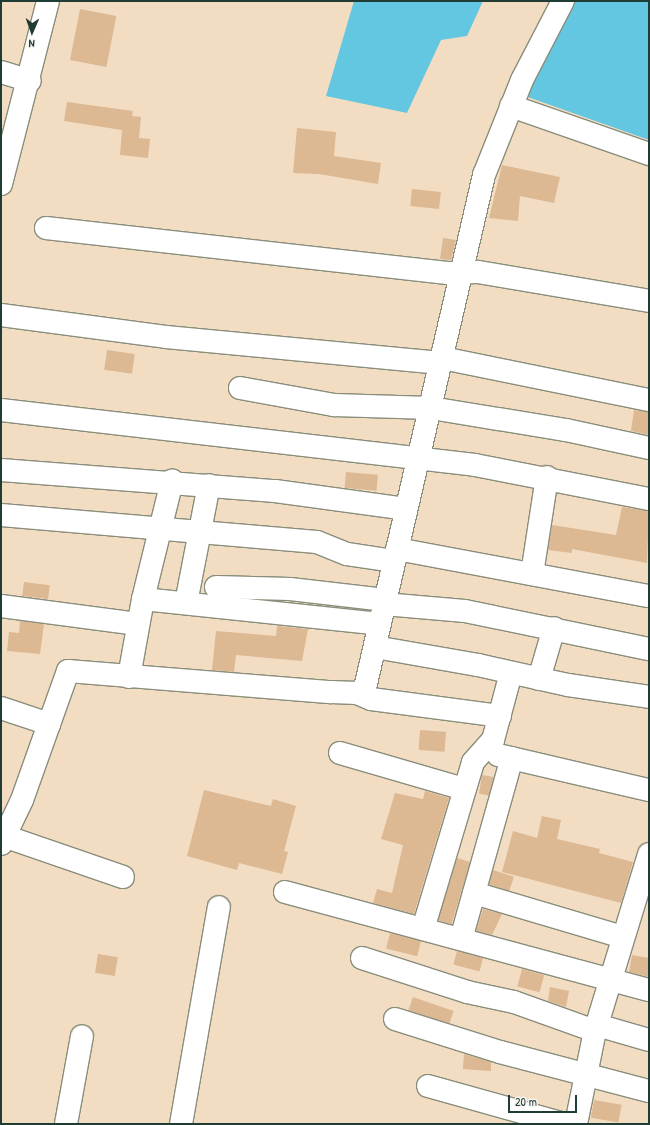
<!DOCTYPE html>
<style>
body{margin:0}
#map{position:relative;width:650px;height:1125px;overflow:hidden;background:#f3ddc2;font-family:"Patrick Hand",sans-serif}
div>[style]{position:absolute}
.water>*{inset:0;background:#64c7e2}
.building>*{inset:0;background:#dcb893;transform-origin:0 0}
.roads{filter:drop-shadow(1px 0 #898d7b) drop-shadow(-1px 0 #898d7b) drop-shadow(0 1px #898d7b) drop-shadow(0 -1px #898d7b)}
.street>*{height:22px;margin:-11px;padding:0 11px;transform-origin:11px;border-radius:11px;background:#fff}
span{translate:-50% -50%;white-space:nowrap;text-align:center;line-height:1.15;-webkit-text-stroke:3.5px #f6f6f2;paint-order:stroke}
.frame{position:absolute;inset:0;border:2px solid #1f3d34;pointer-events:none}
.north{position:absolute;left:12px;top:12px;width:40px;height:40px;-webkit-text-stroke:3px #f6f6f2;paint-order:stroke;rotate:182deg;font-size:11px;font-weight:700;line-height:16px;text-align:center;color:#1f3d34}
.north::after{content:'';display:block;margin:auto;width:14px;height:18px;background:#1f3d34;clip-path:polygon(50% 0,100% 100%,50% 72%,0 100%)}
.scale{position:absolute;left:508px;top:1095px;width:69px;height:18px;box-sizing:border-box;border:2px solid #1f3d34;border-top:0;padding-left:5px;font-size:12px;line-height:14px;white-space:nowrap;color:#1f3d34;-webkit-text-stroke:3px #f6f6f2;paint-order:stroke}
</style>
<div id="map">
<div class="water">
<i style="clip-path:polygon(354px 1px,483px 1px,467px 36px,441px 40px,407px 113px,326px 96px)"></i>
<i style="clip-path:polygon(566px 1px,649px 1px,649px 140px,522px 95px)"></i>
</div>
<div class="building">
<i style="left:80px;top:9px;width:37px;height:52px;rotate:11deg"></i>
<i style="clip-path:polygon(67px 102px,133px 111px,132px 116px,141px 117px,139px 138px,150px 139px,148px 158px,120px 155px,122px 130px,64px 121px)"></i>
<i style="clip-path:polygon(297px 128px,336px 132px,334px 156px,381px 163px,378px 184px,319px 174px,293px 173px)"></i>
<i style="clip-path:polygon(502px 165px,560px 177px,554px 203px,520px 196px,518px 221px,489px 218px)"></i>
<i style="left:412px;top:189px;width:29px;height:17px;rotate:6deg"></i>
<i style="clip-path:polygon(443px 238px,456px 240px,451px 260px,440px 259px)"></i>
<i style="left:107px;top:350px;width:28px;height:20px;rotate:8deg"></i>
<i style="clip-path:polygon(634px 410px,649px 412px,649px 435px,631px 431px)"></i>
<i style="left:346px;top:472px;width:32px;height:16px;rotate:5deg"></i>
<i style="clip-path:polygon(622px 507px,649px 511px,647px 563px,572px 549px,572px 553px,548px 550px,552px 525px,616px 535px)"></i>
<i style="left:24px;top:582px;width:26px;height:14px;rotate:7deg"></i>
<i style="clip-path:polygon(20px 621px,44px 624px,40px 654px,7px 651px,9px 632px,19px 633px)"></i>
<i style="clip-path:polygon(277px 626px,308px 629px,302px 661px,236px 655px,234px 672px,212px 670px,216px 631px,276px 636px)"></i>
<i style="left:420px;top:730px;width:26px;height:20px;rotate:4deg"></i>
<i style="left:482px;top:775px;width:12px;height:19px;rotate:9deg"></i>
<i style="clip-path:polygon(204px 790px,271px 806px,273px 799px,296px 806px,284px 851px,288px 852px,282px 874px,239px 863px,237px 870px,187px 856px)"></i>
<i style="clip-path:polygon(425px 791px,449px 798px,414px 914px,373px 903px,377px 889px,392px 893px,403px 845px,381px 839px,395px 793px,423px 799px)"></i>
<i style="clip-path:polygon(542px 816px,561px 820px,557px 839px,600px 849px,599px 853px,633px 862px,621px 903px,502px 872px,513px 831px,537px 838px)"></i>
<i style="left:457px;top:858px;width:14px;height:65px;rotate:17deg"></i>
<i style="left:493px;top:870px;width:22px;height:15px;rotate:18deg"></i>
<i style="clip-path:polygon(483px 909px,502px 914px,492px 935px,476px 931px)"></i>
<i style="left:390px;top:933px;width:32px;height:16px;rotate:14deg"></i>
<i style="left:457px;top:951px;width:27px;height:14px;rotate:15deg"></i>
<i style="left:98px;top:954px;width:20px;height:19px;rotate:9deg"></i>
<i style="clip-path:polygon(632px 955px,649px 958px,649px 977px,629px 972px)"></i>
<i style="left:522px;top:969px;width:23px;height:18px;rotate:15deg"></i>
<i style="clip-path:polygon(550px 987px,569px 991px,566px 1007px,548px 1001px)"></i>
<i style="left:413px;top:997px;width:43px;height:14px;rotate:19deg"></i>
<i style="clip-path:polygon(464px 1054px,491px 1062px,491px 1071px,463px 1069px)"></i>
<i style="left:594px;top:1100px;width:28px;height:18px;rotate:10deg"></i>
</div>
<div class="roads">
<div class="street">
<i style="left:1px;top:72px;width:30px;rotate:17deg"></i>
<i style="left:511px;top:106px;width:146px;rotate:19.2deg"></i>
<i style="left:1px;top:184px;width:189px;rotate:-75.6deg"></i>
<i style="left:46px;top:228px;width:406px;rotate:6.4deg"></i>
<i style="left:449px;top:273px;width:29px;rotate:-2deg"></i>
<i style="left:478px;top:272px;width:173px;rotate:9.6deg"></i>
<i style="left:1px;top:315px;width:166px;rotate:7.6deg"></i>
<i style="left:166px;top:337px;width:276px;rotate:5.4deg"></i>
<i style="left:442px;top:358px;width:211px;rotate:11.5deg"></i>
<i style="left:240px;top:388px;width:96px;rotate:10.3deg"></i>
<i style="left:334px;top:405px;width:97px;rotate:1.8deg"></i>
<i style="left:431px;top:408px;width:137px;rotate:9.3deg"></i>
<i style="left:566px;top:430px;width:85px;rotate:12.2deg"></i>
<i style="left:1px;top:410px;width:477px;rotate:6.6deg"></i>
<i style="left:475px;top:465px;width:177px;rotate:11.1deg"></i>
<i style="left:1px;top:470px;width:275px;rotate:4.4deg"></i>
<i style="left:275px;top:491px;width:132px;rotate:7.8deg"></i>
<i style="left:1px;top:515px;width:317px;rotate:4.9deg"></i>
<i style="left:317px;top:542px;width:32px;rotate:22deg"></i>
<i style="left:347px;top:554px;width:48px;rotate:8.5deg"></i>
<i style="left:397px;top:549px;width:256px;rotate:10.6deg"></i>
<i style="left:532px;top:574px;width:98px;rotate:-81.2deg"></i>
<i style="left:216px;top:587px;width:74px;rotate:1.5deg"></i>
<i style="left:290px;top:589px;width:96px;rotate:6.6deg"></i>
<i style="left:143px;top:599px;width:238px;rotate:6deg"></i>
<i style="left:186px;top:603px;width:120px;rotate:-79deg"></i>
<i style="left:384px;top:604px;width:81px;rotate:4.9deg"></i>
<i style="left:465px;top:611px;width:188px;rotate:11.7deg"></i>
<i style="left:1px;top:606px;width:138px;rotate:7.5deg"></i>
<i style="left:375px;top:647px;width:105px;rotate:9.9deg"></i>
<i style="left:478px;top:665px;width:92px;rotate:12.5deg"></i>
<i style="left:568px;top:685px;width:82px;rotate:8.4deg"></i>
<i style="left:129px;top:677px;width:79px;rotate:-79.8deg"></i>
<i style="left:143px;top:599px;width:122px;rotate:-76.2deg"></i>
<i style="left:539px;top:679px;width:53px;rotate:-73.6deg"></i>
<i style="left:357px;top:693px;width:15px;rotate:23deg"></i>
<i style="left:371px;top:699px;width:130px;rotate:7.5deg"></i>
<i style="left:1px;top:708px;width:51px;rotate:18.4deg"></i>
<i style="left:340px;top:753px;width:129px;rotate:16.2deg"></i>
<i style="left:498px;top:755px;width:155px;rotate:13.1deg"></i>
<i style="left:1px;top:835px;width:129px;rotate:19deg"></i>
<i style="left:1px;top:844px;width:49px;rotate:-64.5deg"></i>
<i style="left:22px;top:800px;width:137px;rotate:-70.4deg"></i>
<i style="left:68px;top:671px;width:264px;rotate:4.6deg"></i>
<i style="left:331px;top:692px;width:26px;rotate:2deg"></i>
<i style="left:357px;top:693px;width:9px;rotate:-32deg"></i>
<i style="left:365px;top:688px;width:527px;rotate:-76.94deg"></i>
<i style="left:484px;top:175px;width:102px;rotate:-68.2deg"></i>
<i style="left:522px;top:80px;width:89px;rotate:-62.6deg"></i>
<i style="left:285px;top:892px;width:377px;rotate:15.1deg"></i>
<i style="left:474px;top:893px;width:155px;rotate:16.5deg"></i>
<i style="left:423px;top:929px;width:174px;rotate:-73.3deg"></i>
<i style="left:473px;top:762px;width:30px;rotate:-48deg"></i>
<i style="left:493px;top:740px;width:69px;rotate:-75deg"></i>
<i style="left:461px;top:939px;width:188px;rotate:-74.3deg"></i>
<i style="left:362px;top:958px;width:110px;rotate:17.9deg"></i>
<i style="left:467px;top:992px;width:48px;rotate:12deg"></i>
<i style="left:514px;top:1002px;width:86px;rotate:19.7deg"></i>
<i style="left:395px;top:1019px;width:110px;rotate:17.4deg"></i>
<i style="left:500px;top:1052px;width:154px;rotate:14.7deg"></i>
<i style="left:597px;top:1025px;width:54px;rotate:16.1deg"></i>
<i style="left:428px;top:1086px;width:141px;rotate:15.6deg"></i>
<i style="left:66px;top:1124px;width:89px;rotate:-79.7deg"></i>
<i style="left:181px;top:1124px;width:220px;rotate:-80.1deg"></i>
<i style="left:576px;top:1124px;width:95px;rotate:-78.5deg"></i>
<i style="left:595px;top:1031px;width:185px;rotate:-73deg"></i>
</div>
</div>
<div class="frame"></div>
<div class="north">N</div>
<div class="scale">20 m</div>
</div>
